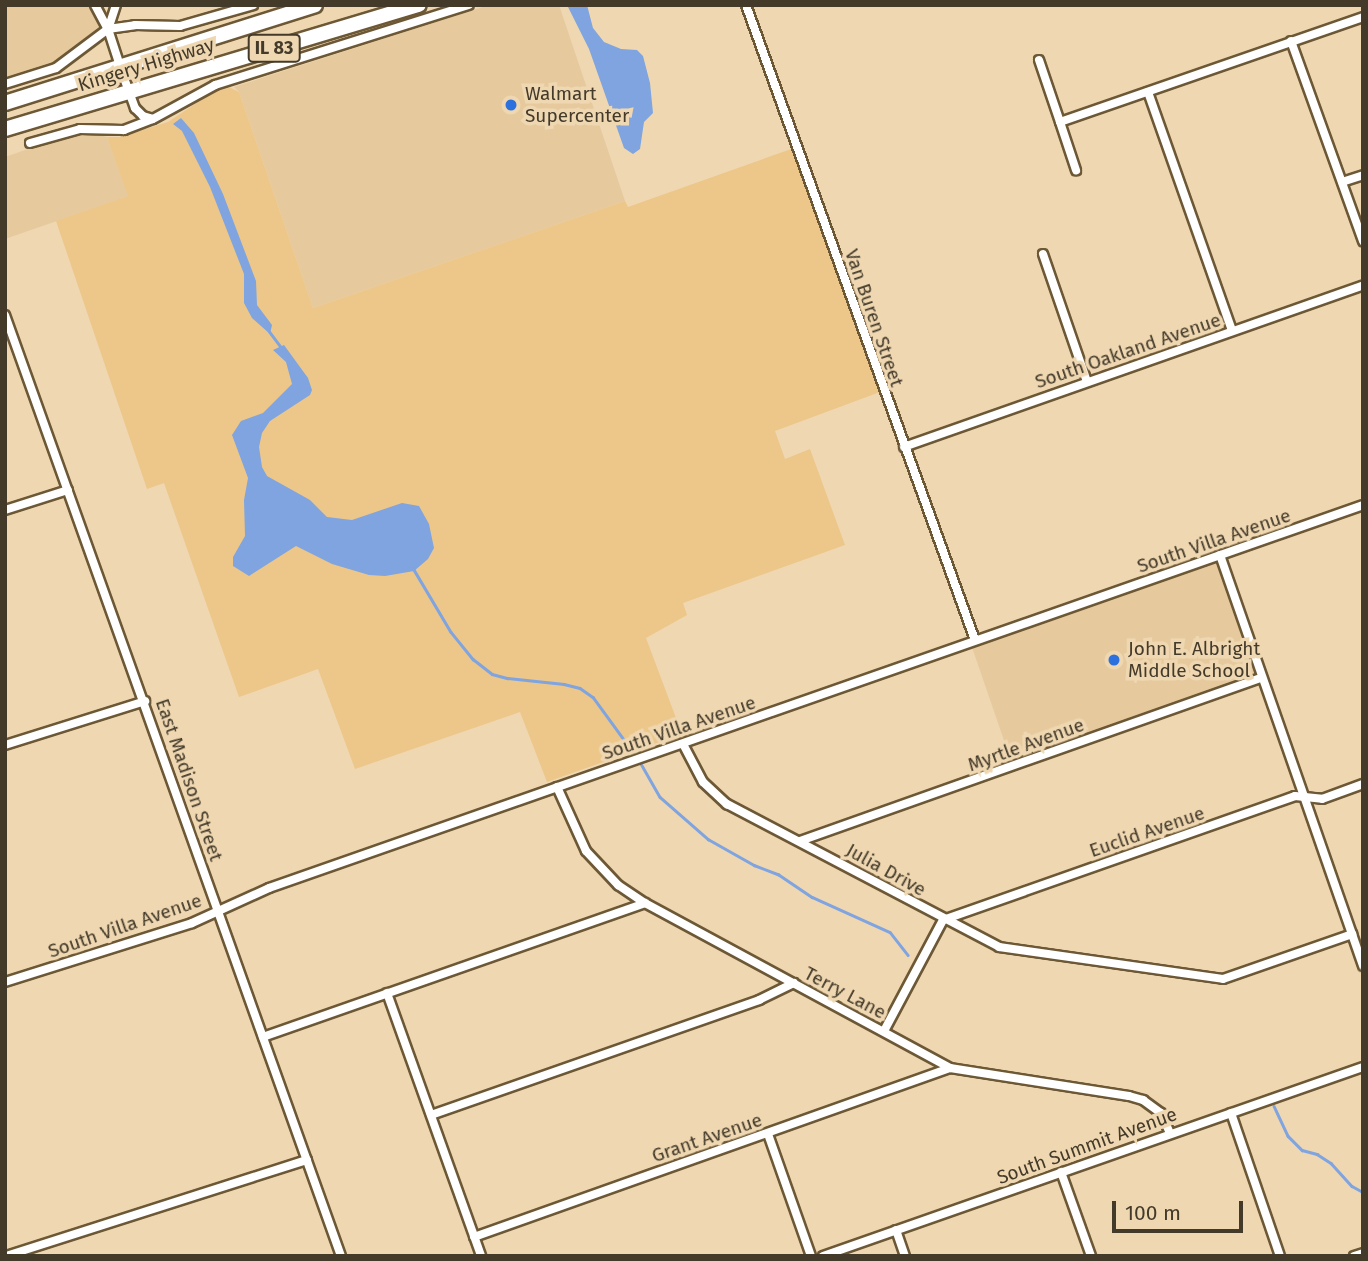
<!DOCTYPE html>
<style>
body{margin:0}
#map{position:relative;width:1368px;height:1261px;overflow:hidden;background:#efd7b1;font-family:"Fira Sans",sans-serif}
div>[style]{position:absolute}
.built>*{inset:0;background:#e6ca9d;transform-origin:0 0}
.green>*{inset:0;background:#ecc789}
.water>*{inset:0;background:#7fa4df}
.stream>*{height:2.5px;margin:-1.25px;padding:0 1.25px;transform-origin:1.25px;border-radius:1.25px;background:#7fa4df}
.roads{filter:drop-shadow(2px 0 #6d5836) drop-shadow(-2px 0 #6d5836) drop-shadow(0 2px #6d5836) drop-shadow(0 -2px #6d5836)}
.street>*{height:8px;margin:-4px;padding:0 4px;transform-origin:4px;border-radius:4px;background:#fff}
.highway>*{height:14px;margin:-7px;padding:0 7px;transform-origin:7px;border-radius:7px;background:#fff}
.dots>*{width:19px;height:19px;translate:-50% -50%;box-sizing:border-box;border:4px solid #efd7b1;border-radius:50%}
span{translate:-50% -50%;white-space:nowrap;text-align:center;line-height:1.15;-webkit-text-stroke:7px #efd7b1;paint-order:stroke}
.shield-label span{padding:2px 5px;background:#efd7b1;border:2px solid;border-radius:5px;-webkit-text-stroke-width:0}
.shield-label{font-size:18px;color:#433a2a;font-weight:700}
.street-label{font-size:19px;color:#433a2a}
.poi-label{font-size:19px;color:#433a2a}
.left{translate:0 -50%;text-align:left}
.frame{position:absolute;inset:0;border:7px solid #433a2a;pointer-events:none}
.scale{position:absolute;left:1112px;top:1201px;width:131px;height:32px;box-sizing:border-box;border:4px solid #433a2a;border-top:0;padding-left:9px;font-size:21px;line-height:24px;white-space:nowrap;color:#433a2a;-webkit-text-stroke:5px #efd7b1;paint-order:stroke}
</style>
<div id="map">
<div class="built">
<i style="clip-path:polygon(5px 5px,90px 5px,103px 28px,52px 66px,5px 80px)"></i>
<i style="clip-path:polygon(489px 5px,559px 5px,625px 201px,313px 308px,239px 92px,234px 87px)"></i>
<i style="clip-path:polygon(91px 133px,107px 137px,129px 196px,5px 239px,5px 157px,71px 134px)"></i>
<i style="left:1219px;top:560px;width:121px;height:262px;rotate:71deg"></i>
</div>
<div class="green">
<i style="clip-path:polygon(229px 87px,239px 92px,313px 308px,625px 201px,628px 207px,794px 148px,880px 392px,775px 431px,785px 459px,810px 449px,845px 545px,683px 603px,687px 615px,646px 638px,682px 734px,547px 782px,520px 712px,355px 769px,318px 669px,239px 697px,164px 483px,147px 489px,56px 221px,128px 196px,107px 137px,120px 137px,168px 122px,213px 92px)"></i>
</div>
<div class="water">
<i style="clip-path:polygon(567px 5px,587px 5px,593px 28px,604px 42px,621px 49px,637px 50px,643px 56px,650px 83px,653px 113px,644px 122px,640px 149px,633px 154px,624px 148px,589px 49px)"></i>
<i style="clip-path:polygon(181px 118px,194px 133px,223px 194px,256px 281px,257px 305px,272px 325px,270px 334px,252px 318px,244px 303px,244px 274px,210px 187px,182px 131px,173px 124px)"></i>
<i style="clip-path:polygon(284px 345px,308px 378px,312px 390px,310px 395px,270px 421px,262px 433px,259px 447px,262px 467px,267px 476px,310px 500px,327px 517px,352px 520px,402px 503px,419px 506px,429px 524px,434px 548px,428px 559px,414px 571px,385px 576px,369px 575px,332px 564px,296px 546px,249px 576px,233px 566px,233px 557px,245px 536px,244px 500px,248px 478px,232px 435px,241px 421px,263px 413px,292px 384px,286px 362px,273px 350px)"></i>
</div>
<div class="stream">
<i style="left:269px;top:331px;width:21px;rotate:53deg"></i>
<i style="left:413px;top:568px;width:74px;rotate:59.3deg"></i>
<i style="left:451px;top:632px;width:35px;rotate:51deg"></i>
<i style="left:473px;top:659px;width:24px;rotate:38deg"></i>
<i style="left:492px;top:674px;width:16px;rotate:15deg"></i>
<i style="left:507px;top:678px;width:57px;rotate:6deg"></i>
<i style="left:564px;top:684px;width:16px;rotate:14deg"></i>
<i style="left:580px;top:688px;width:16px;rotate:35deg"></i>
<i style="left:593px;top:697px;width:73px;rotate:53.9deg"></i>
<i style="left:640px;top:762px;width:40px;rotate:60.3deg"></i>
<i style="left:660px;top:797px;width:64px;rotate:41.2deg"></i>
<i style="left:708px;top:839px;width:53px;rotate:29.5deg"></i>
<i style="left:754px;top:865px;width:26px;rotate:21deg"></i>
<i style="left:778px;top:874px;width:41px;rotate:34.1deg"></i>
<i style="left:812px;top:897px;width:85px;rotate:24.2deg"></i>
<i style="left:890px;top:932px;width:29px;rotate:52deg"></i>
<i style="left:1274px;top:1106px;width:33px;rotate:65deg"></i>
<i style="left:1288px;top:1136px;width:20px;rotate:45deg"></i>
<i style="left:1302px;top:1150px;width:16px;rotate:15deg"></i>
<i style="left:1317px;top:1154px;width:17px;rotate:33deg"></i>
<i style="left:1331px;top:1163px;width:31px;rotate:48deg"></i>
<i style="left:1352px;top:1186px;width:13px;rotate:29deg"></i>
</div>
<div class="roads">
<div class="street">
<i style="left:95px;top:5px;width:27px;rotate:62deg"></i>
<i style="left:116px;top:5px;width:25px;rotate:108deg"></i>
<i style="left:108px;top:29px;width:40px;rotate:72deg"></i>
<i style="left:120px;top:67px;width:44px;rotate:69.9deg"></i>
<i style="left:135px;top:108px;width:11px;rotate:45deg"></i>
<i style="left:143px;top:116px;width:10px;rotate:17deg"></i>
<i style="left:153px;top:119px;width:71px;rotate:-28.7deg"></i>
<i style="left:215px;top:85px;width:266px;rotate:-17.5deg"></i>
<i style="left:746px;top:5px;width:675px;rotate:70.17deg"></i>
<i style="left:1291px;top:41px;width:213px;rotate:70.2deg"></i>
<i style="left:1039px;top:60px;width:65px;rotate:71.3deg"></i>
<i style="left:1060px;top:122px;width:321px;rotate:-19.1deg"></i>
<i style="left:5px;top:84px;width:53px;rotate:-17.4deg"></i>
<i style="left:56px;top:68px;width:65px;rotate:-36.9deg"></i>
<i style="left:108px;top:29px;width:27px;rotate:-8deg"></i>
<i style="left:135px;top:25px;width:45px;rotate:1.3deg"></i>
<i style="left:180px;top:26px;width:76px;rotate:-16deg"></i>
<i style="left:1148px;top:92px;width:253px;rotate:70.6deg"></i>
<i style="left:1060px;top:122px;width:51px;rotate:71.6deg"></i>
<i style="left:30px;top:143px;width:52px;rotate:-15.6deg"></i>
<i style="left:80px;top:129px;width:44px;rotate:1.3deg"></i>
<i style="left:124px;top:130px;width:30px;rotate:-21deg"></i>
<i style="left:1342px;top:182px;width:22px;rotate:-18deg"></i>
<i style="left:1043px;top:254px;width:135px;rotate:71deg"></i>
<i style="left:5px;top:315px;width:999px;rotate:70.35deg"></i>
<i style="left:904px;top:447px;width:487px;rotate:-19.4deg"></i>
<i style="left:5px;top:510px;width:66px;rotate:-17.6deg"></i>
<i style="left:1220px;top:555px;width:435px;rotate:70.8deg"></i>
<i style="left:683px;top:744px;width:43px;rotate:62.2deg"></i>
<i style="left:703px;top:782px;width:33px;rotate:43deg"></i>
<i style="left:727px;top:804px;width:307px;rotate:27.7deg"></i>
<i style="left:999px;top:947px;width:226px;rotate:8.1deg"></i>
<i style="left:1223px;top:979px;width:137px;rotate:-19.2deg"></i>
<i style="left:5px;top:745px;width:147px;rotate:-17.4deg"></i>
<i style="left:557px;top:787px;width:70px;rotate:65.6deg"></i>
<i style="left:586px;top:851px;width:47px;rotate:46.7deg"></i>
<i style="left:618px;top:885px;width:32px;rotate:34deg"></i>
<i style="left:645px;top:903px;width:347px;rotate:28.4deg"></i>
<i style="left:950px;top:1068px;width:181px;rotate:8.9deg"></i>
<i style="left:1129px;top:1096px;width:15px;rotate:16deg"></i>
<i style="left:1143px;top:1100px;width:22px;rotate:36deg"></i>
<i style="left:1161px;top:1113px;width:22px;rotate:66deg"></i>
<i style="left:800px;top:841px;width:490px;rotate:-19.5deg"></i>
<i style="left:5px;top:982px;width:196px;rotate:-17.5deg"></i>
<i style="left:192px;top:923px;width:85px;rotate:-24.4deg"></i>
<i style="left:269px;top:888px;width:1159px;rotate:-19.29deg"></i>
<i style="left:387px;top:993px;width:279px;rotate:70.3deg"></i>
<i style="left:884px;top:1031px;width:126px;rotate:-62deg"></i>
<i style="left:943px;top:920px;width:373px;rotate:-19.4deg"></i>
<i style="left:1295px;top:796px;width:27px;rotate:6deg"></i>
<i style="left:1322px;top:799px;width:44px;rotate:-20.1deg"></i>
<i style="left:263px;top:1037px;width:405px;rotate:-19.3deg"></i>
<i style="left:1231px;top:1113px;width:151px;rotate:71.1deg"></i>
<i style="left:431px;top:1115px;width:348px;rotate:-19.3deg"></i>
<i style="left:759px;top:1000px;width:39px;rotate:-26deg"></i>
<i style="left:768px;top:1134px;width:129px;rotate:70.6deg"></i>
<i style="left:1061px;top:1172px;width:89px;rotate:70.3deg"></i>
<i style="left:896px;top:1230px;width:28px;rotate:71deg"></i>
<i style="left:474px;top:1237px;width:505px;rotate:-19.55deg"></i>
<i style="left:6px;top:1256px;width:316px;rotate:-17.7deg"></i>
<i style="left:823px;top:1256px;width:572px;rotate:-19.29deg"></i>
<i style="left:1354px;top:1256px;width:9px;rotate:-18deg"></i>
</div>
<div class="highway">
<i style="left:5px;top:103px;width:325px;rotate:-17.5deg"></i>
<i style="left:5px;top:129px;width:432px;rotate:-16.7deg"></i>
</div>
</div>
<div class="dots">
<i style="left:511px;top:105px;background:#2d71de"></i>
<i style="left:1114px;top:660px;background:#2d71de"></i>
</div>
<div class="shield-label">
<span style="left:274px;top:48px">IL 83</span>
</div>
<div class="street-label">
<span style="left:146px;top:65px;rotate:-17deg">Kingery Highway</span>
<span style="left:874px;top:318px;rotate:71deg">Van Buren Street</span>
<span style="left:1128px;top:351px;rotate:-19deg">South Oakland Avenue</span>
<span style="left:1214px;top:541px;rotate:-19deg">South Villa Avenue</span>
<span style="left:679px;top:728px;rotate:-19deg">South Villa Avenue</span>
<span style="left:1026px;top:745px;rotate:-20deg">Myrtle Avenue</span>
<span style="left:189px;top:780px;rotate:71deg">East Madison Street</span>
<span style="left:1147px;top:832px;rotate:-19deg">Euclid Avenue</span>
<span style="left:886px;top:870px;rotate:29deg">Julia Drive</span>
<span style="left:125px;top:926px;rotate:-19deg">South Villa Avenue</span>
<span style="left:845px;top:993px;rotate:28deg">Terry Lane</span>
<span style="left:707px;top:1138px;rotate:-19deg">Grant Avenue</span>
<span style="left:1087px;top:1146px;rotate:-20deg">South Summit Avenue</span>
</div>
<div class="poi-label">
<span class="left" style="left:525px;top:105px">Walmart<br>Supercenter</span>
<span class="left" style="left:1128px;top:660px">John E. Albright<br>Middle School</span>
</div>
<div class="frame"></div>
<div class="scale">100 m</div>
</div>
